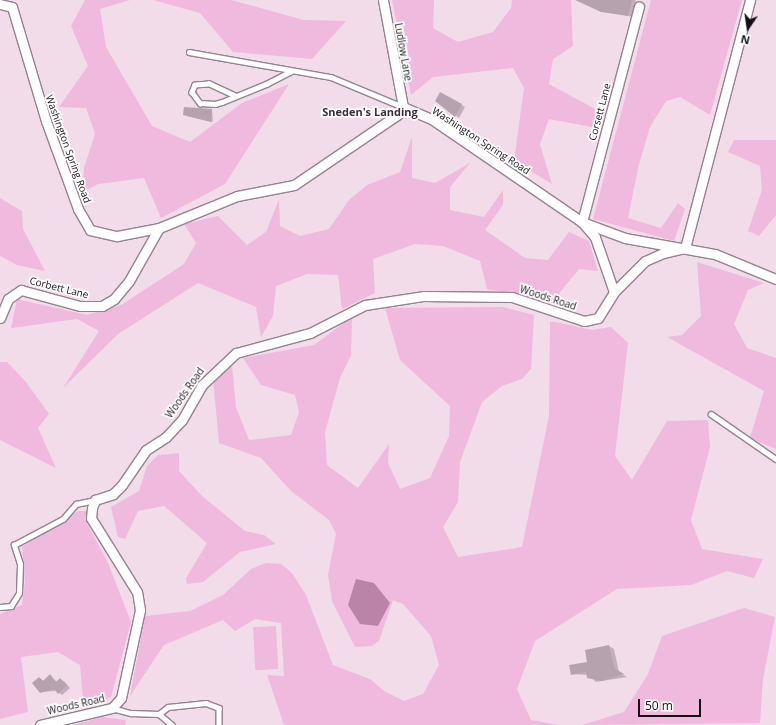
<!DOCTYPE html>
<style>
body{margin:0}
#map{position:relative;width:776px;height:725px;overflow:hidden;background:#f2dcea;font-family:"Open Sans",sans-serif}
div>[style]{position:absolute}
.green>*{inset:0;background:#f0b9de;transform-origin:0 0}
.water>*{inset:0;background:#ba84a9}
.shadow>*{inset:0;background:#0003}
.building>*{inset:0;background:#b6a2af}
.roads{filter:drop-shadow(1px 0 #95818f) drop-shadow(-1px 0 #95818f) drop-shadow(0 1px #95818f) drop-shadow(0 -1px #95818f)}
.service>*{height:4.5px;margin:-2.25px;padding:0 2.25px;transform-origin:2.25px;border-radius:2.25px;background:#fff}
.minor>*{height:9px;margin:-4.5px;padding:0 4.5px;transform-origin:4.5px;border-radius:4.5px;background:#fff}
span{translate:-50% -50%;white-space:nowrap;text-align:center;line-height:1.15;-webkit-text-stroke:3.5px #fff;paint-order:stroke}
.street-label{font-size:10px;color:#160f14}
.neighbourhood-label{font-size:11px;color:#3e2d39;font-weight:700}
.north{position:absolute;left:728px;top:8px;width:40px;height:40px;-webkit-text-stroke:3px #fff;paint-order:stroke;rotate:193deg;font-size:11px;font-weight:700;line-height:16px;text-align:center;color:#160f14}
.north::after{content:'';display:block;margin:auto;width:14px;height:18px;background:#160f14;clip-path:polygon(50% 0,100% 100%,50% 72%,0 100%)}
.scale{position:absolute;left:638px;top:699px;width:63px;height:18px;box-sizing:border-box;border:2px solid #160f14;border-top:0;padding-left:5px;font-size:12px;line-height:14px;white-space:nowrap;color:#160f14;-webkit-text-stroke:3px #fff;paint-order:stroke}
</style>
<div id="map">
<div class="green">
<i style="clip-path:polygon(85px 0,130px 0,100px 9px,106px 47px,152px 126px,190px 142px,242px 103px,289px 84px,225px 184px,161px 218px,144px 178px,98px 184px,83px 192px,84px 168px,95px 134px,86px 108px,59px 107px,88px 66px,71px 26px)"></i>
<i style="clip-path:polygon(153px 0,231px 0,304px 20px,346px 21px,312px 59px,233px 52px,200px 13px)"></i>
<i style="clip-path:polygon(392px 0,434px 0,433px 28px,458px 42px,493px 32px,511px 8px,512px 0,571px 0,573px 46px,553px 59px,549px 84px,595px 109px,597px 128px,549px 119px,540px 144px,552px 184px,514px 161px,524px 88px,513px 68px,433px 77px,411px 95px)"></i>
<i style="clip-path:polygon(651px 0,742px 0,710px 115px,680px 97px,666px 101px,650px 127px,639px 164px,628px 218px,661px 228px,678px 203px,685px 209px,674px 241px,593px 219px)"></i>
<i style="clip-path:polygon(412px 137px,412px 178px,435px 183px,470px 163px,450px 187px,450px 210px,484px 217px,503px 190px,503px 205px,485px 230px,525px 258px,548px 260px,569px 232px,589px 241px,598px 271px,579px 269px,553px 301px,487px 289px,480px 261px,443px 246px,415px 244px,373px 259px,375px 293px,342px 309px,338px 275px,307px 274px,276px 286px,273px 316px,261px 337px,256px 307px,198px 283px,118px 334px,63px 388px,99px 331px,77px 319px,11px 328px,17px 299px,87px 315px,121px 305px,184px 264px,196px 243px,184px 224px,218px 216px,247px 245px,266px 232px,279px 199px,280px 226px,300px 236px,329px 229px,349px 200px,367px 185px,400px 172px)"></i>
<i style="clip-path:polygon(734px 140px,776px 140px,776px 215px,759px 236px,748px 231px,762px 190px,760px 166px,728px 152px)"></i>
<i style="clip-path:polygon(0 198px,22px 211px,23px 229px,45px 271px,17px 265px,0 256px)"></i>
<i style="clip-path:polygon(697px 262px,764px 283px,748px 290px,734px 324px,747px 348px,776px 358px,776px 449px,750px 438px,764px 391px,667px 337px,682px 335px,701px 316px)"></i>
<i style="clip-path:polygon(503px 307px,534px 315px,531px 369px,522px 379px,502px 386px,482px 402px,460px 462px,458px 502px,443px 527px,458px 557px,522px 547px,549px 416px,550px 322px,555px 322px,592px 330px,611px 327px,628px 343px,615px 456px,632px 480px,667px 421px,708px 420px,710px 447px,691px 520px,702px 549px,763px 559px,754px 578px,727px 571px,691px 585px,617px 589px,535px 641px,517px 689px,531px 720px,559px 725px,284px 725px,267px 675px,284px 676px,281px 623px,255px 619px,235px 631px,223px 620px,164px 645px,130px 696px,145px 616px,190px 611px,223px 595px,251px 569px,266px 563px,281px 564px,292px 573px,306px 595px,333px 665px,370px 679px,384px 691px,404px 701px,423px 694px,439px 665px,431px 636px,403px 604px,393px 600px,379px 641px,372px 646px,355px 647px,332px 601px,328px 575px,336px 534px,329px 520px,291px 491px,261px 458px,219px 443px,213px 379px,232px 366px,236px 407px,249px 440px,291px 435px,299px 412px,295px 395px,261px 385px,243px 358px,314px 345px,352px 317px,351px 355px,340px 378px,325px 432px,327px 465px,358px 488px,389px 444px,388px 463px,400px 489px,430px 478px,449px 436px,450px 406px,400px 360px,385px 308px)"></i>
<i style="clip-path:polygon(0 362px,7px 362px,26px 382px,49px 414px,38px 428px,56px 468px,0 440px)"></i>
<i style="clip-path:polygon(179px 453px,179px 471px,202px 496px,245px 531px,264px 535px,276px 544px,240px 552px,203px 582px,187px 584px,186px 578px,207px 543px,164px 506px,138px 511px,125px 539px,118px 537px,111px 507px,139px 491px,147px 466px,158px 455px)"></i>
<i style="clip-path:polygon(78px 511px,87px 511px,87px 523px,108px 563px,131px 622px,111px 697px,84px 711px,80px 665px,58px 652px,21px 657px,28px 712px,0 719px,0 614px,22px 605px,25px 582px,22px 547px)"></i>
<i style="clip-path:polygon(744px 608px,775px 617px,763px 679px,760px 723px,582px 725px,624px 712px,648px 674px,662px 636px)"></i>
<i style="left:276px;top:626px;width:43px;height:23px;rotate:87deg"></i>
<i style="clip-path:polygon(102px 717px,126px 720px,125px 725px,73px 725px)"></i>
</div>
<div class="water">
<i style="clip-path:polygon(356px 579px,374px 583px,390px 603px,378px 626px,360px 624px,348px 605px)"></i>
</div>
<div class="shadow">
<i style="clip-path:polygon(588px 0,636px 0,632px 17px,591px 7px)"></i>
<i style="clip-path:polygon(441px 93px,465px 107px,459px 118px,436px 101px)"></i>
<i style="clip-path:polygon(185px 108px,212px 110px,213px 122px,187px 116px)"></i>
<i style="clip-path:polygon(609px 646px,614px 649px,619px 672px,627px 677px,596px 682px,588px 675px,571px 674px)"></i>
<i style="clip-path:polygon(50px 676px,57px 682px,64px 681px,70px 688px,62px 695px,57px 691px,41px 692px,39px 678px,44px 681px)"></i>
</div>
<div class="building">
<i style="clip-path:polygon(575px 0,632px 0,628px 16px,601px 12px)"></i>
<i style="clip-path:polygon(440px 92px,462px 104px,455px 117px,435px 101px)"></i>
<i style="clip-path:polygon(184px 107px,212px 109px,211px 122px,183px 115px)"></i>
<i style="clip-path:polygon(609px 645px,614px 668px,624px 674px,602px 681px,587px 678px,586px 672px,571px 675px,569px 665px,587px 662px,585px 650px)"></i>
<i style="clip-path:polygon(50px 674px,56px 682px,60px 678px,67px 685px,58px 694px,54px 689px,40px 693px,32px 683px,39px 677px,43px 681px)"></i>
</div>
<div class="roads">
<div class="service">
<i style="left:189px;top:52px;width:144px;rotate:10deg"></i>
<i style="left:331px;top:77px;width:78px;rotate:22.6deg"></i>
<i style="left:235px;top:96px;width:29px;rotate:-155deg"></i>
<i style="left:209px;top:84px;width:14px;rotate:176deg"></i>
<i style="left:195px;top:85px;width:8px;rotate:113deg"></i>
<i style="left:192px;top:92px;width:14px;rotate:54deg"></i>
<i style="left:200px;top:103px;width:15px;rotate:4deg"></i>
<i style="left:215px;top:104px;width:7px;rotate:-16deg"></i>
<i style="left:222px;top:102px;width:48px;rotate:-22.2deg"></i>
<i style="left:266px;top:84px;width:28px;rotate:-27deg"></i>
<i style="left:711px;top:414px;width:79px;rotate:34.7deg"></i>
<i style="left:0;top:607px;width:11px;rotate:-5deg"></i>
<i style="left:11px;top:606px;width:15px;rotate:-58deg"></i>
<i style="left:19px;top:593px;width:29px;rotate:-88deg"></i>
<i style="left:20px;top:564px;width:20px;rotate:-108deg"></i>
<i style="left:14px;top:545px;width:55px;rotate:-28deg"></i>
<i style="left:63px;top:519px;width:20px;rotate:-49deg"></i>
<i style="left:76px;top:504px;width:19px;rotate:-12deg"></i>
<i style="left:112px;top:708px;width:20px;rotate:15deg"></i>
<i style="left:131px;top:713px;width:28px;rotate:2deg"></i>
<i style="left:159px;top:714px;width:17px;rotate:40deg"></i>
<i style="left:159px;top:714px;width:11px;rotate:-38deg"></i>
<i style="left:168px;top:707px;width:38px;rotate:-6deg"></i>
<i style="left:206px;top:703px;width:14px;rotate:21deg"></i>
<i style="left:219px;top:708px;width:17px;rotate:90deg"></i>
</div>
<div class="minor">
<i style="left:383px;top:0;width:109px;rotate:79.4deg"></i>
<i style="left:0;top:4px;width:12px;rotate:14deg"></i>
<i style="left:12px;top:7px;width:119px;rotate:73.4deg"></i>
<i style="left:46px;top:121px;width:94px;rotate:70deg"></i>
<i style="left:78px;top:209px;width:24px;rotate:60deg"></i>
<i style="left:90px;top:230px;width:28px;rotate:13deg"></i>
<i style="left:117px;top:236px;width:43px;rotate:-10.8deg"></i>
<i style="left:159px;top:228px;width:84px;rotate:-22.3deg"></i>
<i style="left:237px;top:196px;width:58px;rotate:-10.9deg"></i>
<i style="left:294px;top:185px;width:125px;rotate:-34.2deg"></i>
<i style="left:397px;top:115px;width:10px;rotate:-53deg"></i>
<i style="left:403px;top:107px;width:33px;rotate:23deg"></i>
<i style="left:433px;top:120px;width:181px;rotate:34.4deg"></i>
<i style="left:582px;top:222px;width:46px;rotate:20.4deg"></i>
<i style="left:625px;top:238px;width:91px;rotate:10.1deg"></i>
<i style="left:715px;top:254px;width:66px;rotate:22.3deg"></i>
<i style="left:614px;top:292px;width:58px;rotate:-109.1deg"></i>
<i style="left:595px;top:237px;width:20px;rotate:-131deg"></i>
<i style="left:582px;top:222px;width:223px;rotate:-75.2deg"></i>
<i style="left:0;top:318px;width:21px;rotate:-67deg"></i>
<i style="left:8px;top:299px;width:16px;rotate:-35deg"></i>
<i style="left:21px;top:290px;width:61px;rotate:15.2deg"></i>
<i style="left:80px;top:306px;width:22px"></i>
<i style="left:102px;top:306px;width:14px;rotate:-30deg"></i>
<i style="left:114px;top:299px;width:23px;rotate:-50deg"></i>
<i style="left:129px;top:281px;width:61px;rotate:-60.5deg"></i>
<i style="left:40px;top:725px;width:74px;rotate:-13.3deg"></i>
<i style="left:112px;top:708px;width:13px;rotate:-48deg"></i>
<i style="left:121px;top:698px;width:90px;rotate:-77.8deg"></i>
<i style="left:140px;top:610px;width:18px;rotate:-99deg"></i>
<i style="left:137px;top:592px;width:87px;rotate:-121.9deg"></i>
<i style="left:91px;top:518px;width:10px;rotate:-84deg"></i>
<i style="left:92px;top:508px;width:9px;rotate:-69deg"></i>
<i style="left:95px;top:500px;width:19px;rotate:-18deg"></i>
<i style="left:113px;top:494px;width:13px;rotate:-45deg"></i>
<i style="left:122px;top:485px;width:42px;rotate:-55.6deg"></i>
<i style="left:146px;top:450px;width:24px;rotate:-33deg"></i>
<i style="left:166px;top:437px;width:23px;rotate:-47deg"></i>
<i style="left:182px;top:420px;width:40px;rotate:-60.3deg"></i>
<i style="left:202px;top:385px;width:47px;rotate:-43.3deg"></i>
<i style="left:236px;top:353px;width:77px;rotate:-15.1deg"></i>
<i style="left:310px;top:333px;width:62px;rotate:-27deg"></i>
<i style="left:365px;top:305px;width:60px;rotate:-8.7deg"></i>
<i style="left:424px;top:296px;width:88px;rotate:0.7deg"></i>
<i style="left:512px;top:297px;width:76px;rotate:18.4deg"></i>
<i style="left:584px;top:321px;width:14px;rotate:-12deg"></i>
<i style="left:598px;top:318px;width:31px;rotate:-58deg"></i>
<i style="left:614px;top:292px;width:44px;rotate:-45deg"></i>
<i style="left:645px;top:261px;width:20px;rotate:-24deg"></i>
<i style="left:663px;top:253px;width:23px;rotate:-13deg"></i>
<i style="left:685px;top:248px;width:256px;rotate:-75.3deg"></i>
</div>
</div>
<div class="street-label">
<span style="left:403px;top:52px;rotate:80deg">Ludlow Lane</span>
<span style="left:600px;top:112px;rotate:-75deg">Corsett Lane</span>
<span style="left:481px;top:141px;rotate:33deg">Washington Spring Road</span>
<span style="left:68px;top:149px;rotate:70deg">Washington Spring Road</span>
<span style="left:59px;top:288px;rotate:14deg">Corbett Lane</span>
<span style="left:548px;top:298px;rotate:18deg">Woods Road</span>
<span style="left:185px;top:393px;rotate:-55deg">Woods Road</span>
<span style="left:76px;top:705px;rotate:-13deg">Woods Road</span>
</div>
<div class="neighbourhood-label">
<span style="left:370px;top:112px">Sneden's Landing</span>
</div>
<div class="north">N</div>
<div class="scale">50 m</div>
</div>
